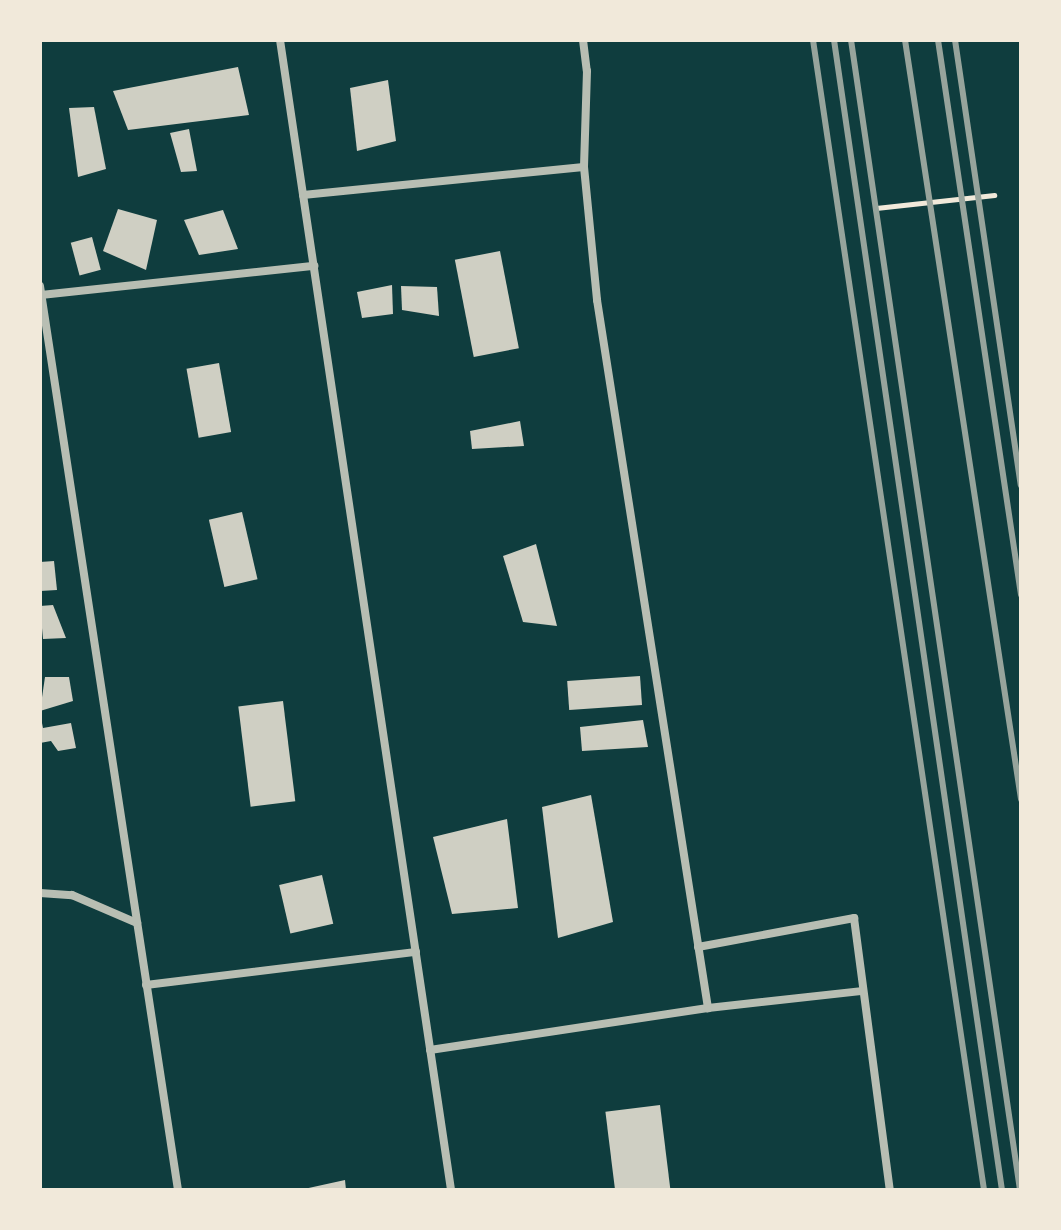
<!DOCTYPE html>
<style>
body{margin:0}
#map{position:relative;width:1061px;height:1230px;overflow:hidden;background:#0f3d3e;font-family:Roboto,sans-serif}
div>[style]{position:absolute}
.building>*{inset:0;background:#cfcfc3;transform-origin:0 0}
.path>*{height:5px;margin:-2.5px;padding:0 2.5px;transform-origin:2.5px;border-radius:2.5px;background:#f1e9da}
.minor>*{height:8px;margin:-4px;padding:0 4px;transform-origin:4px;border-radius:4px;background:#b8beb3}
.rail>*{height:6px;margin:-3px;padding:0 3px;transform-origin:3px;border-radius:3px;background:#97a49c}
span{translate:-50% -50%;white-space:nowrap;text-align:center;line-height:1.15;-webkit-text-stroke:6px #f1e9da;paint-order:stroke}
.frame{position:absolute;inset:0;border:42px solid #f1e9da;pointer-events:none}
</style>
<div id="map">
<div class="building">
<i style="clip-path:polygon(238px 67px,249px 115px,128px 130px,113px 91px)"></i>
<i style="clip-path:polygon(388px 80px,396px 141px,357px 151px,350px 88px)"></i>
<i style="clip-path:polygon(94px 107px,106px 169px,78px 177px,69px 108px)"></i>
<i style="clip-path:polygon(189px 129px,197px 171px,181px 172px,170px 133px)"></i>
<i style="clip-path:polygon(118px 209px,157px 220px,146px 270px,103px 251px)"></i>
<i style="clip-path:polygon(223px 210px,238px 249px,199px 255px,184px 220px)"></i>
<i style="left:92px;top:237px;width:34px;height:22px;rotate:75deg"></i>
<i style="left:500px;top:251px;width:99px;height:46px;rotate:79deg"></i>
<i style="clip-path:polygon(392px 285px,393px 314px,362px 318px,357px 292px)"></i>
<i style="clip-path:polygon(401px 286px,437px 287px,439px 316px,402px 310px)"></i>
<i style="left:219px;top:363px;width:70px;height:33px;rotate:80deg"></i>
<i style="clip-path:polygon(520px 421px,524px 446px,472px 449px,470px 431px)"></i>
<i style="left:242px;top:512px;width:69px;height:34px;rotate:77deg"></i>
<i style="clip-path:polygon(536px 544px,557px 626px,523px 622px,503px 556px)"></i>
<i style="clip-path:polygon(54px 561px,57px 590px,40px 591px,40px 562px)"></i>
<i style="clip-path:polygon(53px 605px,66px 638px,43px 639px,40px 606px)"></i>
<i style="left:640px;top:676px;width:29px;height:73px;rotate:86deg"></i>
<i style="clip-path:polygon(45px 677px,69px 677px,73px 701px,40px 711px)"></i>
<i style="left:283px;top:701px;width:101px;height:45px;rotate:83deg"></i>
<i style="clip-path:polygon(40px 713px,43px 728px,71px 723px,76px 748px,58px 751px,51px 741px,40px 743px)"></i>
<i style="clip-path:polygon(643px 720px,648px 747px,582px 751px,580px 727px)"></i>
<i style="clip-path:polygon(591px 795px,613px 922px,558px 938px,542px 807px)"></i>
<i style="clip-path:polygon(507px 819px,518px 908px,452px 914px,433px 837px)"></i>
<i style="left:322px;top:875px;width:50px;height:44px;rotate:77deg"></i>
<i style="left:660px;top:1105px;width:86px;height:55px;rotate:83deg"></i>
<i style="clip-path:polygon(345px 1180px,346px 1190px,304px 1190px,304px 1189px)"></i>
</div>
<div class="path">
<i style="left:876px;top:208px;width:119px;rotate:-6.3deg"></i>
</div>
<div class="minor">
<i style="left:280px;top:40px;width:1163px;rotate:81.54deg"></i>
<i style="left:583px;top:40px;width:31px;rotate:83deg"></i>
<i style="left:587px;top:71px;width:96px;rotate:91.8deg"></i>
<i style="left:584px;top:167px;width:134px;rotate:84.4deg"></i>
<i style="left:597px;top:300px;width:717px;rotate:81.09deg"></i>
<i style="left:303px;top:195px;width:282px;rotate:-5.7deg"></i>
<i style="left:40px;top:286px;width:914px;rotate:81.32deg"></i>
<i style="left:41px;top:295px;width:275px;rotate:-6.1deg"></i>
<i style="left:40px;top:893px;width:32px;rotate:4deg"></i>
<i style="left:72px;top:895px;width:71px;rotate:23.3deg"></i>
<i style="left:698px;top:947px;width:159px;rotate:-10.5deg"></i>
<i style="left:854px;top:918px;width:274px;rotate:82.5deg"></i>
<i style="left:146px;top:985px;width:272px;rotate:-7deg"></i>
<i style="left:430px;top:1050px;width:281px;rotate:-8.6deg"></i>
<i style="left:708px;top:1008px;width:156px;rotate:-6.3deg"></i>
</div>
<div class="rail">
<i style="left:813px;top:40px;width:1163px;rotate:81.54deg"></i>
<i style="left:834px;top:40px;width:1162px;rotate:81.69deg"></i>
<i style="left:851px;top:40px;width:1162px;rotate:81.64deg"></i>
<i style="left:905px;top:40px;width:768px;rotate:81.31deg"></i>
<i style="left:938px;top:40px;width:561px;rotate:81.49deg"></i>
<i style="left:955px;top:40px;width:450px;rotate:81.6deg"></i>
</div>
<div class="frame"></div>
</div>
